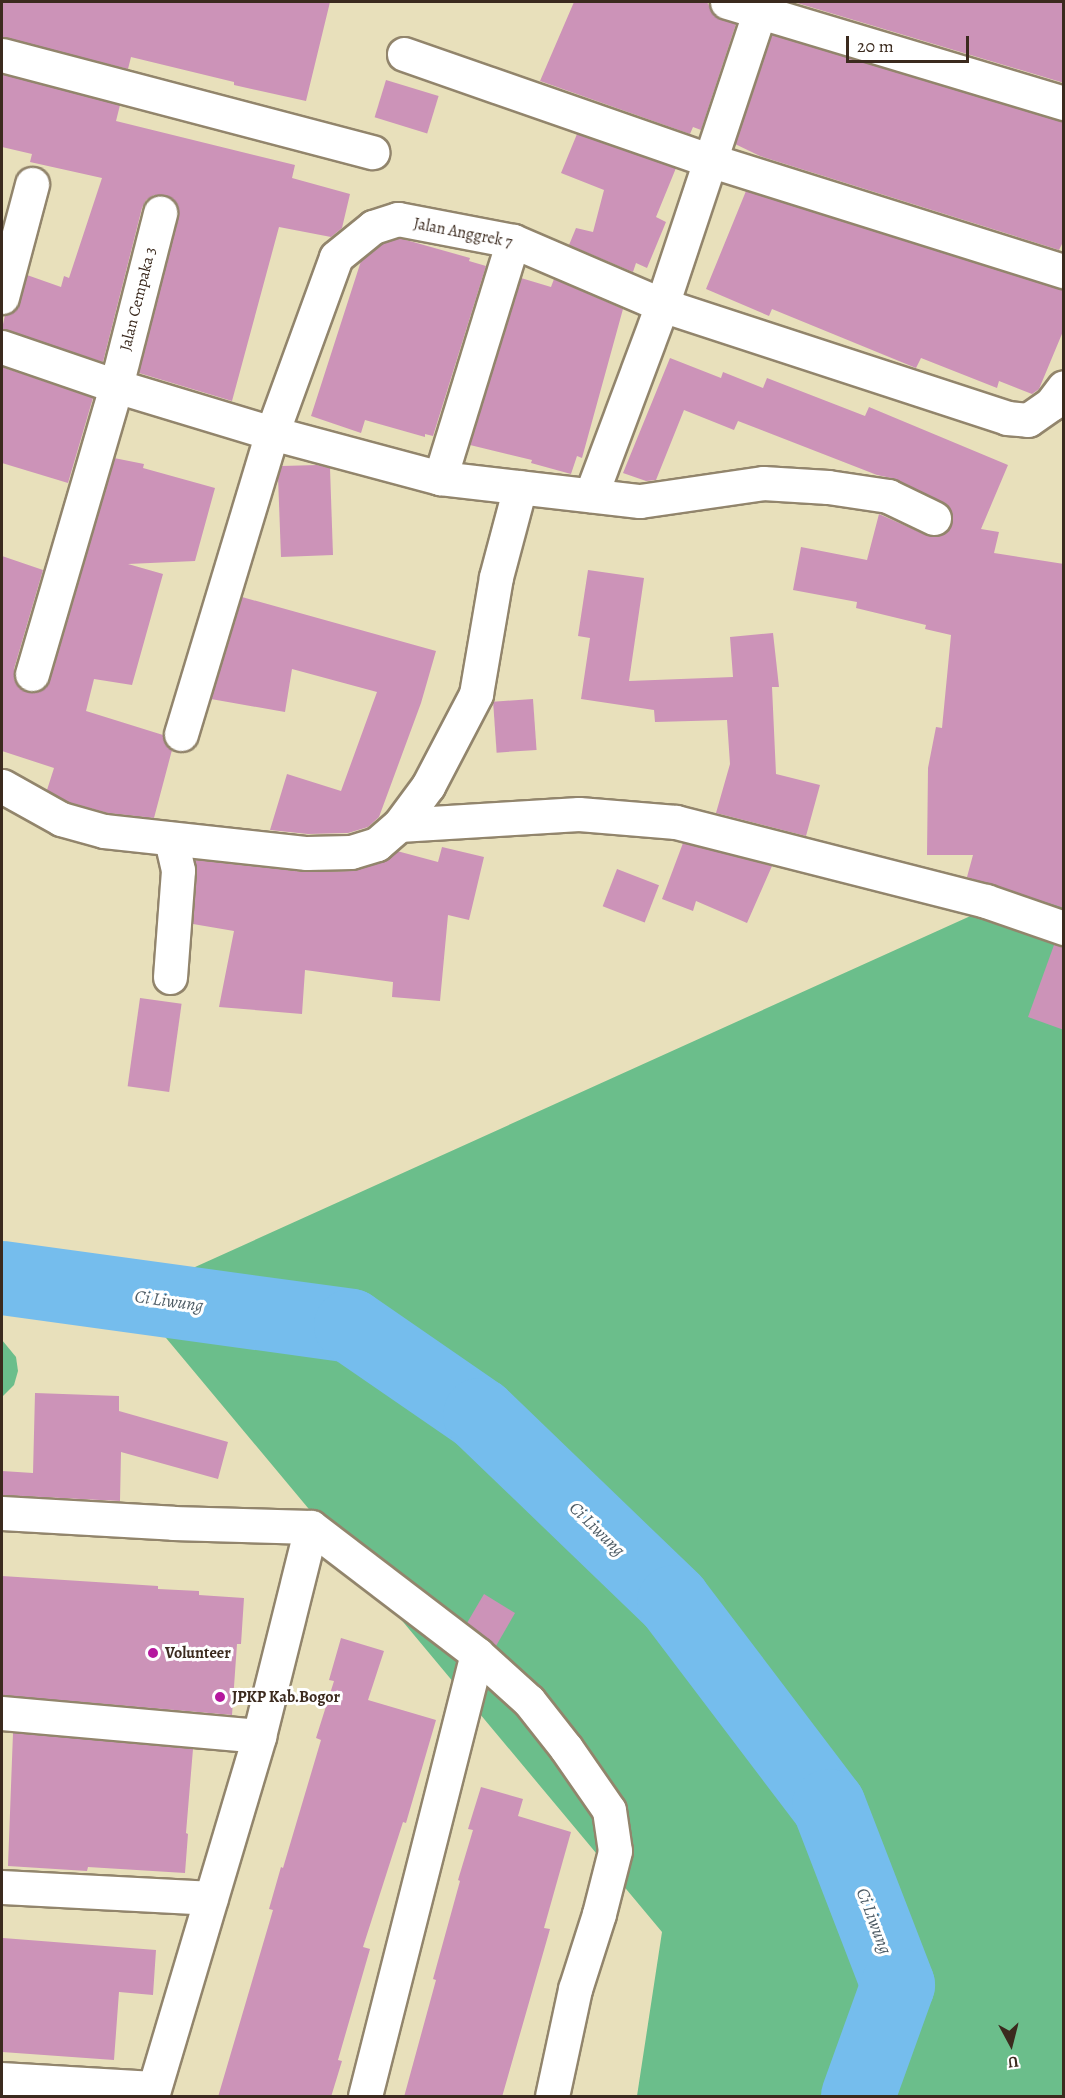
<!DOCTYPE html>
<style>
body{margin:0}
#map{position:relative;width:1065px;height:2098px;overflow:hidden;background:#e8e0bb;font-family:Alegreya,serif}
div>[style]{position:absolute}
.forest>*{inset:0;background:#6bbe8b}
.river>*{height:74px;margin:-37px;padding:0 37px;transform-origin:37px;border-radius:37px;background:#75bded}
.building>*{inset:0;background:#cc93b8;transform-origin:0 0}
.roads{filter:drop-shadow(2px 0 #92856c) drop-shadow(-2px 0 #92856c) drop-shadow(0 2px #92856c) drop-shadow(0 -2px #92856c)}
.minor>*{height:33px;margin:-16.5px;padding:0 16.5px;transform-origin:16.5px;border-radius:16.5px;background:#fff}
.dots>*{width:16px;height:16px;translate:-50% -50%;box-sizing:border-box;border:3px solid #fff;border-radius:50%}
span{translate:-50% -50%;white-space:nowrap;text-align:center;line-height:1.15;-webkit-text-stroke:6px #fff;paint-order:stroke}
.street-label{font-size:16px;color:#3b2a1e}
.poi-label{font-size:16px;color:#3b2a1e;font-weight:700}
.left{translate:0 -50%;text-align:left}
.water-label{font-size:18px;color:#4f5d66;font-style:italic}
.frame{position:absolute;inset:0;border:3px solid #3b2a1e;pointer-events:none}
.north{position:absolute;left:981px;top:2014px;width:60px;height:60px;-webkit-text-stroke:4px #fff;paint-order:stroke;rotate:173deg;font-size:16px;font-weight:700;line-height:24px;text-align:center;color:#3b2a1e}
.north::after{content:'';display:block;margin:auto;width:21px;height:27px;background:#3b2a1e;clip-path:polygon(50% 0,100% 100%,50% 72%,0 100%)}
.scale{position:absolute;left:846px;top:36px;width:123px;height:27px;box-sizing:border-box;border:3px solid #3b2a1e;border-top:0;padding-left:8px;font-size:18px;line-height:21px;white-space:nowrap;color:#3b2a1e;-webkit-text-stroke:4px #fff;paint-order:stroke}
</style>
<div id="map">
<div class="forest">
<i style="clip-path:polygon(1063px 874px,1063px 2096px,637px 2096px,662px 1932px,131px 1296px)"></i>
<i style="clip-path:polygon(2px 1340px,16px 1357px,18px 1371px,14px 1385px,2px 1397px)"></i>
</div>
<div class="river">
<i style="left:2px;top:1278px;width:352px;rotate:7.8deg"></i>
<i style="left:351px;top:1326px;width:157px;rotate:34.6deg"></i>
<i style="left:480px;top:1415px;width:269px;rotate:43.9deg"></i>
<i style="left:674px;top:1602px;width:256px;rotate:52.8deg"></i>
<i style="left:829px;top:1806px;width:192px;rotate:68.9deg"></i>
<i style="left:898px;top:1985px;width:118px;rotate:109.8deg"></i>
</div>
<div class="building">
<i style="clip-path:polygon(2px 2px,330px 2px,306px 101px,234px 85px,234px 82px,131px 57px,128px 69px,2px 37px)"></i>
<i style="clip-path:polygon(574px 2px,707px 2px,714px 15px,736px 24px,701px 130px,693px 127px,690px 134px,540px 81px)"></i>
<i style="clip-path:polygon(798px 2px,1064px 2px,1064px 83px,797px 3px)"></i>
<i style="clip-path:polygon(772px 35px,1064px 121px,1064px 240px,1059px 250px,760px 156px,735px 144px)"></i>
<i style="clip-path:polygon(2px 74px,120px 105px,116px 121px,295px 165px,292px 178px,350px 194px,342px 228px,331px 237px,279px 227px,232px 401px,139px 373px,178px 218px,178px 207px,173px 199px,165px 195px,154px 195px,146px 200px,142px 208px,103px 362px,2px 329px,5px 315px,15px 311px,20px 302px,27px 275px,61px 287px,64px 276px,69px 278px,102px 178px,30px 162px,32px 154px,2px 147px)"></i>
<i style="left:386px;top:80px;width:55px;height:39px;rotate:17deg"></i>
<i style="clip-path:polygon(577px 134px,676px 168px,656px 217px,666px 222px,647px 268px,636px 263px,633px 272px,569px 245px,576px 228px,593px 232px,604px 190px,561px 173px)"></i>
<i style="clip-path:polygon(746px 191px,1064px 289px,1064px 329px,1039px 389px,1032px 394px,999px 381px,997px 388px,921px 358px,916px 368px,772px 309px,769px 316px,706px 289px)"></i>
<i style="clip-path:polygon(399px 238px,470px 258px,469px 261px,486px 266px,433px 436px,425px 434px,425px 437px,365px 420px,361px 433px,311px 416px,361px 261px,382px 244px)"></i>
<i style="clip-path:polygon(521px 278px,551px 287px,554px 279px,623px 309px,582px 458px,577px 456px,571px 474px,531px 463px,532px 460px,470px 445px)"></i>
<i style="clip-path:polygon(670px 358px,721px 378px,723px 372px,763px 388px,767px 378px,865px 416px,869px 407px,1008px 465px,981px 529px,999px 532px,994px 553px,1064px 564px,1064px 908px,967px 877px,973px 855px,927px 855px,928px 768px,936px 727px,942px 728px,951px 635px,925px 629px,926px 625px,856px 608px,857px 602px,793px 590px,801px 547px,867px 560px,879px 514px,926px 535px,936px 537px,945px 533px,951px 526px,953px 516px,949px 507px,896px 479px,877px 475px,738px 421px,734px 430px,684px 410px,656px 480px,646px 481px,623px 473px)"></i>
<i style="clip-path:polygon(2px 367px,93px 398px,68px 483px,2px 463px)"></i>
<i style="clip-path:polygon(114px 458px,144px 464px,143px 468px,215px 488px,195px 561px,128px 564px,163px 574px,132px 685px,94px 679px,86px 711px,163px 735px,167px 746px,172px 750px,154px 818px,108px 813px,68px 802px,47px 790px,54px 768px,2px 751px,2px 556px,43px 570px,14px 669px,14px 679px,19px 687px,27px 692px,37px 692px,45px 687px,50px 679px)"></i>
<i style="clip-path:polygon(317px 465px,330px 468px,333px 555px,281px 557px,278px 477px,282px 466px)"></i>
<i style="clip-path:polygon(588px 570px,644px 578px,629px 681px,733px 677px,730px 637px,773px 633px,779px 687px,772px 687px,776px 774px,820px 785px,806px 836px,716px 813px,730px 764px,727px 720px,655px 722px,654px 710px,581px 699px,590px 638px,578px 636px)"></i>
<i style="clip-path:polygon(242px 597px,436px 651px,421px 703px,379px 817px,368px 827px,348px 833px,308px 834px,270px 830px,287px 774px,341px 791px,377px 692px,292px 669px,285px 712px,211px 699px)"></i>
<i style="left:533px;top:699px;width:51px;height:40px;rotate:86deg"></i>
<i style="clip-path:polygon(683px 843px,772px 866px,747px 923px,696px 901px,693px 911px,662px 899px)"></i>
<i style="clip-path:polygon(442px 847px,484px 857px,469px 920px,448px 915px,440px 1001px,392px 997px,393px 982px,305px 970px,302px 1014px,219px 1007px,234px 931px,193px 924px,197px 871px,195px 860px,305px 872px,351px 871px,383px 862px,397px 851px,438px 862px)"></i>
<i style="left:617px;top:869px;width:45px;height:40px;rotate:21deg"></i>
<i style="clip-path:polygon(1054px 945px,1064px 946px,1064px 1030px,1028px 1017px)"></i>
<i style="left:140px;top:998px;width:42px;height:89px;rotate:8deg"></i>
<i style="clip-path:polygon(35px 1393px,119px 1396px,119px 1411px,228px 1442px,218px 1479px,121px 1452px,120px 1501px,2px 1495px,2px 1471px,33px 1473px)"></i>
<i style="clip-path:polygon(2px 1576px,158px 1586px,158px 1589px,199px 1591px,199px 1595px,244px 1598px,241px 1644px,237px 1644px,232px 1715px,2px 1695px)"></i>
<i style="clip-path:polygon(484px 1594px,515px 1613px,496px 1646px,467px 1623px)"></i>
<i style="clip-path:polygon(341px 1638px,384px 1651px,368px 1700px,436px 1720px,406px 1823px,403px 1822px,363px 1947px,370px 1949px,338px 2060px,342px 2061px,331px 2097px,218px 2097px,273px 1910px,269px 1909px,281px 1867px,283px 1868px,321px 1740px,316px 1738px,334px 1681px,329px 1680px)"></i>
<i style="clip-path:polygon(13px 1733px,193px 1749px,186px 1833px,188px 1834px,185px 1873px,88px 1867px,87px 1871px,8px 1866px)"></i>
<i style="clip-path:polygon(481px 1787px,523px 1799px,518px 1816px,571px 1832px,544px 1928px,550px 1929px,502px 2097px,404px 2097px,436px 1980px,433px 1979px,460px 1881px,458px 1880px,473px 1830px,468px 1829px)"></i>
<i style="clip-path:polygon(3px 1938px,156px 1950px,153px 1995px,119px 1992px,114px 2060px,2px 2052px)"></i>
</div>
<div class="roads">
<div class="minor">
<i style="left:727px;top:2px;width:352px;rotate:16.7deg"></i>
<i style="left:404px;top:54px;width:323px;rotate:19.2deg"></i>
<i style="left:709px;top:160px;width:372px;rotate:17.4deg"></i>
<i style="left:2px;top:55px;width:383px;rotate:14.7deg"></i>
<i style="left:2px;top:297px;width:117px;rotate:-75.1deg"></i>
<i style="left:2px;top:347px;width:120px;rotate:18.9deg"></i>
<i style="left:116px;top:386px;width:163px;rotate:16.8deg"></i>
<i style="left:272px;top:433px;width:174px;rotate:15deg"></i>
<i style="left:440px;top:478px;width:201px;rotate:6.6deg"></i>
<i style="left:640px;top:501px;width:124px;rotate:-8.3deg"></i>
<i style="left:763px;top:483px;width:65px;rotate:3.5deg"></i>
<i style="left:828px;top:487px;width:61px;rotate:8.5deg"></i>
<i style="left:888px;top:496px;width:51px;rotate:25.6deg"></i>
<i style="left:440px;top:478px;width:248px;rotate:-72.9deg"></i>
<i style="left:591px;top:495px;width:203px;rotate:-69.5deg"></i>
<i style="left:662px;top:305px;width:319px;rotate:-71.6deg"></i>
<i style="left:32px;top:674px;width:300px;rotate:-73.7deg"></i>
<i style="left:116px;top:386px;width:179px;rotate:-75.7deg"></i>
<i style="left:181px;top:734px;width:314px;rotate:-73.2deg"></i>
<i style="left:272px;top:433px;width:187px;rotate:-70deg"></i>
<i style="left:336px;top:257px;width:48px;rotate:-39deg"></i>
<i style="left:373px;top:227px;width:26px;rotate:-18deg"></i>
<i style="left:398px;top:219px;width:117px;rotate:10.8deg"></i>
<i style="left:513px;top:241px;width:162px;rotate:23.2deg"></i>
<i style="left:662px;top:305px;width:363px;rotate:18.1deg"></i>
<i style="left:1007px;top:418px;width:21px;rotate:5deg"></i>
<i style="left:1028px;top:420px;width:28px;rotate:-35deg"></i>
<i style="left:1051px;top:404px;width:21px;rotate:-53deg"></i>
<i style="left:2px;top:786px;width:68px;rotate:29.2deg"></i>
<i style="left:61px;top:819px;width:45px;rotate:15.6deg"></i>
<i style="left:104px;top:831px;width:204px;rotate:6.2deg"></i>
<i style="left:307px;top:853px;width:44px;rotate:-1.3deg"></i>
<i style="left:351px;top:852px;width:27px;rotate:-17deg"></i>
<i style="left:377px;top:844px;width:29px;rotate:-41deg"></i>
<i style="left:399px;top:825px;width:49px;rotate:-53.4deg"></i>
<i style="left:428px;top:786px;width:104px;rotate:-62.4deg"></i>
<i style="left:476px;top:694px;width:119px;rotate:-80.3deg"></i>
<i style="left:496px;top:577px;width:93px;rotate:-75.1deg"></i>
<i style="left:399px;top:825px;width:180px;rotate:-3.5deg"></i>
<i style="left:579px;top:814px;width:97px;rotate:4.7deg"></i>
<i style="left:676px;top:822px;width:320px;rotate:14.3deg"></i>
<i style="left:986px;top:901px;width:83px;rotate:19.1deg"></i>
<i style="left:170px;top:977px;width:107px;rotate:-85.7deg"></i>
<i style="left:178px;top:870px;width:32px;rotate:-103deg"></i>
<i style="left:2px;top:1513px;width:171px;rotate:3.3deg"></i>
<i style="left:173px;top:1523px;width:138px;rotate:1.7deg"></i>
<i style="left:311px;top:1527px;width:209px;rotate:37.4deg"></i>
<i style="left:477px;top:1654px;width:70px;rotate:42.1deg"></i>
<i style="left:529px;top:1701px;width:60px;rotate:51.8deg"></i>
<i style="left:566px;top:1748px;width:75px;rotate:55.3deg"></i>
<i style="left:609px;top:1810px;width:41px;rotate:81.7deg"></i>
<i style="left:615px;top:1851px;width:65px;rotate:104.3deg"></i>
<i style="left:599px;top:1914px;width:79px;rotate:107.7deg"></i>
<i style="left:575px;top:1989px;width:109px;rotate:102.1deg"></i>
<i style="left:2px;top:1713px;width:258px;rotate:5.1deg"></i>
<i style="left:2px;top:1887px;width:209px;rotate:3deg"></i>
<i style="left:2px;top:2079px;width:152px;rotate:3.4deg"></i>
<i style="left:152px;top:2096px;width:376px;rotate:-73.4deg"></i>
<i style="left:259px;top:1736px;width:215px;rotate:-76deg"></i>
<i style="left:365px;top:2096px;width:456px;rotate:-75.8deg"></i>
</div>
</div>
<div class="dots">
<i style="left:153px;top:1653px;background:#b5179e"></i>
<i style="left:220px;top:1697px;background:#b5179e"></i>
</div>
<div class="street-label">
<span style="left:463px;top:233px;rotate:11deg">Jalan Anggrek 7</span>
<span style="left:138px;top:299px;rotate:-76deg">Jalan Cempaka 3</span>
</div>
<div class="poi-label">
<span class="left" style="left:165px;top:1653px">Volunteer</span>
<span class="left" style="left:232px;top:1697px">JPKP Kab.Bogor</span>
</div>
<div class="water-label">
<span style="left:169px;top:1301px;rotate:8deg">Ci Liwung</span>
<span style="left:597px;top:1529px;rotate:44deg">Ci Liwung</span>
<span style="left:874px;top:1921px;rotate:69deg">Ci Liwung</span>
</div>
<div class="frame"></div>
<div class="north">U</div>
<div class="scale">20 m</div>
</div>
